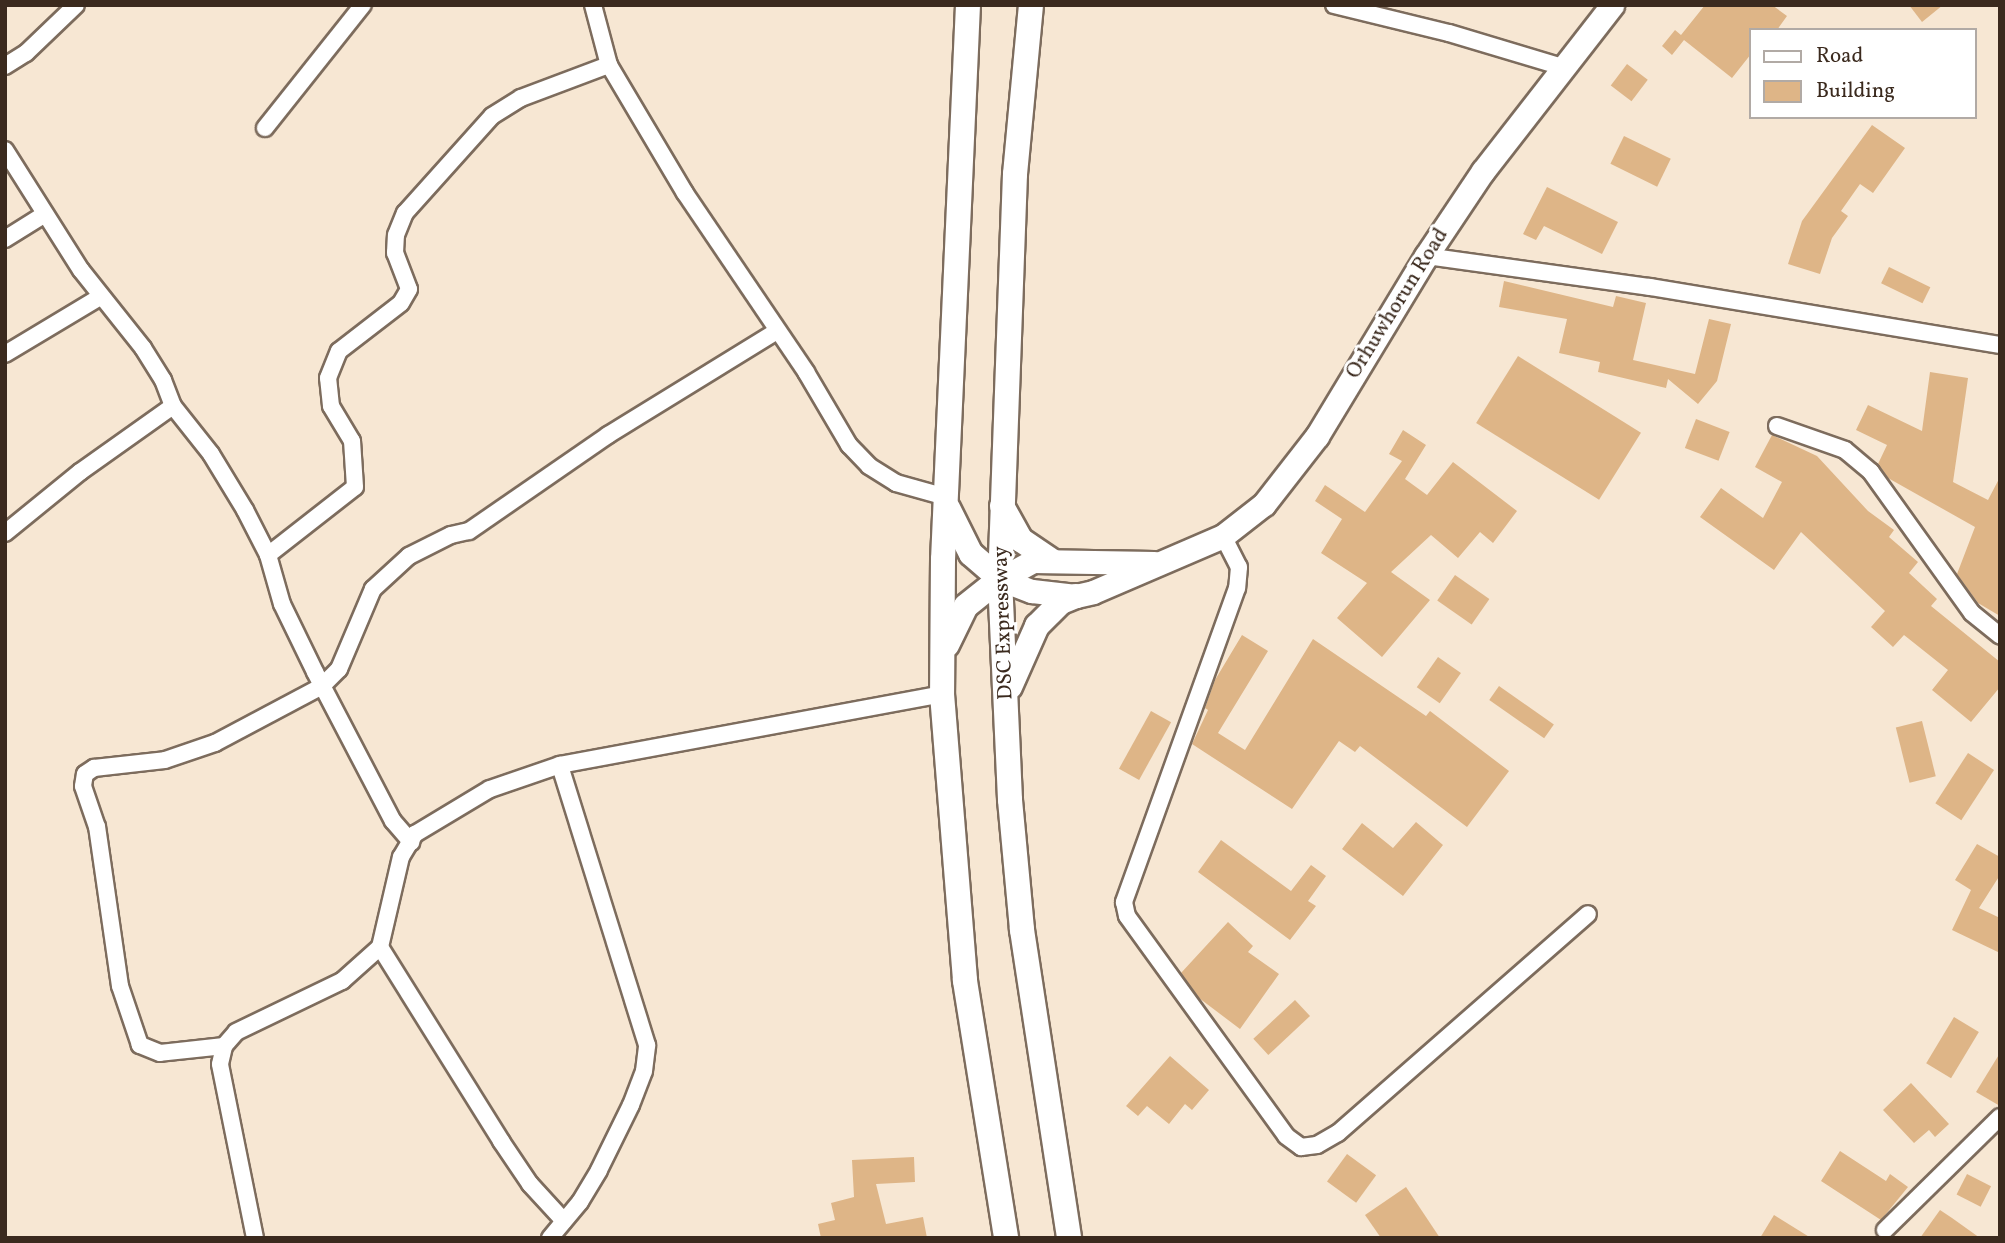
<!DOCTYPE html>
<style>
body{margin:0}
#map{position:relative;width:2005px;height:1243px;overflow:hidden;background:#f7e7d3;font-family:Vollkorn,serif}
div>[style]{position:absolute}
.building>*{inset:0;background:#deb587;transform-origin:0 0}
.roads{filter:drop-shadow(2px 0 #7d6c5d) drop-shadow(-2px 0 #7d6c5d) drop-shadow(0 2px #7d6c5d) drop-shadow(0 -2px #7d6c5d)}
.street>*{height:16px;margin:-8px;padding:0 8px;transform-origin:8px;border-radius:8px;background:#fff}
.secondary>*{height:23px;margin:-11.5px;padding:0 11.5px;transform-origin:11.5px;border-radius:11.5px;background:#fff}
.primary>*{height:24px;margin:-12px;padding:0 12px;transform-origin:12px;border-radius:12px;background:#fff}
span{translate:-50% -50%;white-space:nowrap;text-align:center;line-height:1.15;-webkit-text-stroke:6px #fff;paint-order:stroke}
.street-label{font-size:21px;color:#3b2a1e}
.frame{position:absolute;inset:0;border:7px solid #3b2a1e;pointer-events:none}
.legend{position:absolute;left:1749px;top:28px;width:228px;height:91px;box-sizing:border-box;background:#fff;border:2px solid #b1aaa5;margin:0;padding:9px 12px;list-style:none;font-size:21px;color:#3b2a1e}
.legend li{display:flex;align-items:center;gap:14px;height:35px}
.legend b{width:35px;border:2px solid #b1aaa5}
</style>
<div id="map">
<div class="building">
<i style="clip-path:polygon(1705px 5px,1772px 5px,1787px 16px,1777px 30px,1751px 30px,1751px 54px,1732px 78px,1684px 40px,1672px 55px,1662px 46px,1675px 30px,1681px 35px)"></i>
<i style="clip-path:polygon(1909px 5px,1943px 5px,1922px 22px)"></i>
<i style="left:1627px;top:64px;width:26px;height:27px;rotate:37deg"></i>
<i style="clip-path:polygon(1872px 125px,1905px 148px,1873px 193px,1860px 184px,1841px 211px,1848px 216px,1832px 238px,1820px 274px,1788px 264px,1802px 221px)"></i>
<i style="left:1624px;top:136px;width:52px;height:31px;rotate:26deg"></i>
<i style="clip-path:polygon(1547px 187px,1618px 222px,1602px 254px,1544px 226px,1536px 240px,1523px 234px)"></i>
<i style="left:1889px;top:267px;width:46px;height:18px;rotate:26deg"></i>
<i style="clip-path:polygon(1504px 281px,1613px 307px,1616px 296px,1646px 303px,1633px 360px,1695px 374px,1709px 319px,1731px 324px,1717px 381px,1698px 404px,1668px 379px,1666px 388px,1598px 372px,1600px 362px,1559px 353px,1567px 319px,1499px 307px)"></i>
<i style="left:1518px;top:356px;width:145px;height:79px;rotate:32deg"></i>
<i style="clip-path:polygon(1930px 372px,1968px 378px,1953px 482px,1988px 500px,2000px 477px,2000px 616px,1978px 603px,1957px 574px,1975px 527px,1888px 478px,1878px 464px,1887px 445px,1856px 430px,1868px 405px,1922px 431px)"></i>
<i style="left:1696px;top:419px;width:36px;height:31px;rotate:21deg"></i>
<i style="clip-path:polygon(1403px 430px,1426px 445px,1405px 479px,1427px 495px,1453px 462px,1517px 511px,1493px 543px,1480px 532px,1458px 558px,1431px 535px,1391px 572px,1430px 600px,1382px 657px,1337px 618px,1367px 583px,1321px 553px,1342px 519px,1315px 501px,1325px 485px,1365px 512px,1402px 461px,1389px 454px)"></i>
<i style="clip-path:polygon(1772px 435px,1817px 456px,1868px 511px,1894px 530px,1889px 537px,1918px 562px,1909px 573px,1937px 599px,1931px 606px,2000px 662px,2000px 687px,1971px 722px,1932px 690px,1948px 670px,1904px 635px,1893px 647px,1871px 627px,1885px 611px,1801px 532px,1774px 570px,1700px 517px,1721px 488px,1763px 518px,1782px 482px,1755px 467px)"></i>
<i style="left:1455px;top:575px;width:42px;height:31px;rotate:35deg"></i>
<i style="clip-path:polygon(1242px 635px,1268px 651px,1218px 733px,1245px 750px,1313px 639px,1426px 716px,1430px 711px,1509px 771px,1467px 827px,1360px 746px,1355px 752px,1339px 741px,1292px 809px,1192px 744px,1208px 710px,1205px 708px,1215px 680px)"></i>
<i style="left:1438px;top:657px;width:28px;height:37px;rotate:35deg"></i>
<i style="left:1499px;top:686px;width:67px;height:17px;rotate:35deg"></i>
<i style="left:1151px;top:711px;width:23px;height:66px;rotate:29deg"></i>
<i style="left:1922px;top:721px;width:57px;height:27px;rotate:76deg"></i>
<i style="left:1968px;top:753px;width:31px;height:60px;rotate:33deg"></i>
<i style="clip-path:polygon(1416px 822px,1443px 845px,1403px 896px,1342px 849px,1362px 823px,1393px 848px)"></i>
<i style="clip-path:polygon(1221px 840px,1291px 891px,1311px 865px,1326px 876px,1308px 901px,1316px 906px,1290px 940px,1198px 872px)"></i>
<i style="clip-path:polygon(1977px 844px,2000px 857px,2000px 875px,1979px 908px,2000px 918px,2000px 953px,1952px 930px,1971px 890px,1955px 880px)"></i>
<i style="clip-path:polygon(1228px 922px,1253px 946px,1248px 952px,1279px 974px,1240px 1029px,1199px 998px,1181px 973px)"></i>
<i style="left:1295px;top:1000px;width:22px;height:57px;rotate:47deg"></i>
<i style="left:1954px;top:1017px;width:29px;height:54px;rotate:31deg"></i>
<i style="clip-path:polygon(2000px 1053px,2000px 1106px,1976px 1092px)"></i>
<i style="clip-path:polygon(1170px 1056px,1209px 1090px,1192px 1110px,1185px 1104px,1169px 1124px,1147px 1106px,1138px 1116px,1126px 1106px)"></i>
<i style="clip-path:polygon(1911px 1083px,1949px 1124px,1935px 1137px,1929px 1130px,1914px 1143px,1883px 1110px)"></i>
<i style="clip-path:polygon(1840px 1151px,1886px 1181px,1890px 1174px,1908px 1187px,1881px 1220px,1821px 1181px)"></i>
<i style="left:1347px;top:1154px;width:36px;height:34px;rotate:36deg"></i>
<i style="clip-path:polygon(914px 1157px,915px 1182px,876px 1184px,886px 1224px,923px 1217px,927px 1238px,821px 1238px,818px 1224px,835px 1220px,831px 1203px,854px 1197px,852px 1160px)"></i>
<i style="left:1967px;top:1174px;width:27px;height:23px;rotate:27deg"></i>
<i style="clip-path:polygon(1406px 1187px,1440px 1238px,1381px 1238px,1365px 1215px)"></i>
<i style="clip-path:polygon(1940px 1210px,1952px 1218px,1980px 1238px,1920px 1238px)"></i>
<i style="clip-path:polygon(1774px 1215px,1811px 1238px,1760px 1238px)"></i>
</div>
<div class="roads">
<div class="street">
<i style="left:593px;top:5px;width:62px;rotate:75.1deg"></i>
<i style="left:609px;top:65px;width:149px;rotate:59.3deg"></i>
<i style="left:685px;top:193px;width:216px;rotate:55.9deg"></i>
<i style="left:806px;top:372px;width:85px;rotate:59.5deg"></i>
<i style="left:849px;top:445px;width:29px;rotate:46deg"></i>
<i style="left:869px;top:466px;width:32px;rotate:32deg"></i>
<i style="left:896px;top:483px;width:52px;rotate:15.6deg"></i>
<i style="left:1334px;top:5px;width:118px;rotate:13.7deg"></i>
<i style="left:1449px;top:33px;width:118px;rotate:16.7deg"></i>
<i style="left:5px;top:66px;width:25px;rotate:-32deg"></i>
<i style="left:26px;top:53px;width:69px;rotate:-43.8deg"></i>
<i style="left:265px;top:128px;width:157px;rotate:-51.5deg"></i>
<i style="left:5px;top:150px;width:142px;rotate:57.7deg"></i>
<i style="left:81px;top:270px;width:100px;rotate:51.5deg"></i>
<i style="left:143px;top:348px;width:38px;rotate:58deg"></i>
<i style="left:163px;top:380px;width:28px;rotate:69deg"></i>
<i style="left:173px;top:406px;width:61px;rotate:51.6deg"></i>
<i style="left:211px;top:454px;width:66px;rotate:58.7deg"></i>
<i style="left:245px;top:510px;width:51px;rotate:62.9deg"></i>
<i style="left:268px;top:555px;width:51px;rotate:74.1deg"></i>
<i style="left:282px;top:604px;width:76px;rotate:64.1deg"></i>
<i style="left:315px;top:672px;width:168px;rotate:62.4deg"></i>
<i style="left:393px;top:821px;width:28px;rotate:49deg"></i>
<i style="left:5px;top:239px;width:47px;rotate:-32deg"></i>
<i style="left:1426px;top:256px;width:226px;rotate:7.9deg"></i>
<i style="left:1650px;top:287px;width:355px;rotate:9.4deg"></i>
<i style="left:5px;top:354px;width:111px;rotate:-31deg"></i>
<i style="left:1777px;top:426px;width:72px;rotate:19.4deg"></i>
<i style="left:1845px;top:450px;width:34px;rotate:40deg"></i>
<i style="left:1871px;top:472px;width:173px;rotate:54.4deg"></i>
<i style="left:1972px;top:613px;width:36px;rotate:39deg"></i>
<i style="left:5px;top:533px;width:97px;rotate:-39.1deg"></i>
<i style="left:80px;top:472px;width:114px;rotate:-35.4deg"></i>
<i style="left:1223px;top:536px;width:35px;rotate:63deg"></i>
<i style="left:1239px;top:567px;width:21px;rotate:95deg"></i>
<i style="left:1237px;top:588px;width:334px;rotate:109.8deg"></i>
<i style="left:1124px;top:902px;width:14px;rotate:78deg"></i>
<i style="left:1127px;top:916px;width:271px;rotate:54.1deg"></i>
<i style="left:1286px;top:1136px;width:19px;rotate:36deg"></i>
<i style="left:1301px;top:1147px;width:16px;rotate:-7deg"></i>
<i style="left:1317px;top:1145px;width:24px;rotate:-30deg"></i>
<i style="left:1338px;top:1133px;width:332px;rotate:-41.2deg"></i>
<i style="left:268px;top:555px;width:110px;rotate:-38deg"></i>
<i style="left:355px;top:487px;width:46px;rotate:-93.7deg"></i>
<i style="left:352px;top:441px;width:41px;rotate:-121deg"></i>
<i style="left:331px;top:406px;width:28px;rotate:-96deg"></i>
<i style="left:328px;top:378px;width:29px;rotate:-68deg"></i>
<i style="left:339px;top:351px;width:78px;rotate:-37.7deg"></i>
<i style="left:401px;top:303px;width:16px;rotate:-60deg"></i>
<i style="left:409px;top:289px;width:39px;rotate:-111deg"></i>
<i style="left:395px;top:253px;width:18px;rotate:-87deg"></i>
<i style="left:396px;top:235px;width:24px;rotate:-68deg"></i>
<i style="left:405px;top:213px;width:130px;rotate:-48.1deg"></i>
<i style="left:492px;top:116px;width:34px;rotate:-32deg"></i>
<i style="left:521px;top:98px;width:94px;rotate:-20.6deg"></i>
<i style="left:380px;top:947px;width:229px;rotate:58deg"></i>
<i style="left:501px;top:1141px;width:52px;rotate:56deg"></i>
<i style="left:530px;top:1184px;width:50px;rotate:47.4deg"></i>
<i style="left:224px;top:1046px;width:64px;rotate:173.8deg"></i>
<i style="left:160px;top:1053px;width:22px;rotate:-158deg"></i>
<i style="left:140px;top:1045px;width:62px;rotate:-108.7deg"></i>
<i style="left:120px;top:986px;width:161px;rotate:-98.2deg"></i>
<i style="left:97px;top:827px;width:43px;rotate:-108.9deg"></i>
<i style="left:83px;top:786px;width:12px;rotate:-81deg"></i>
<i style="left:85px;top:774px;width:11px;rotate:-34deg"></i>
<i style="left:94px;top:768px;width:71px;rotate:-6.4deg"></i>
<i style="left:165px;top:760px;width:53px;rotate:-18.8deg"></i>
<i style="left:215px;top:743px;width:121px;rotate:-28deg"></i>
<i style="left:322px;top:686px;width:24px;rotate:-45deg"></i>
<i style="left:339px;top:669px;width:87px;rotate:-67deg"></i>
<i style="left:373px;top:589px;width:49px;rotate:-42.5deg"></i>
<i style="left:409px;top:556px;width:47px;rotate:-26.6deg"></i>
<i style="left:451px;top:535px;width:18px;rotate:-13deg"></i>
<i style="left:469px;top:531px;width:169px;rotate:-34.6deg"></i>
<i style="left:608px;top:435px;width:198px;rotate:-31.6deg"></i>
<i style="left:1885px;top:1230px;width:161px;rotate:-44.5deg"></i>
<i style="left:255px;top:1238px;width:177px;rotate:-101.4deg"></i>
<i style="left:220px;top:1064px;width:18px;rotate:-77deg"></i>
<i style="left:224px;top:1046px;width:18px;rotate:-49deg"></i>
<i style="left:236px;top:1032px;width:118px;rotate:-25.7deg"></i>
<i style="left:342px;top:981px;width:51px;rotate:-41.8deg"></i>
<i style="left:380px;top:947px;width:92px;rotate:-76.9deg"></i>
<i style="left:401px;top:857px;width:27px;rotate:-59deg"></i>
<i style="left:415px;top:834px;width:87px;rotate:-31deg"></i>
<i style="left:490px;top:789px;width:74px;rotate:-18.9deg"></i>
<i style="left:560px;top:765px;width:389px;rotate:-10.5deg"></i>
<i style="left:550px;top:1238px;width:47px;rotate:-50.2deg"></i>
<i style="left:580px;top:1202px;width:37px;rotate:-59deg"></i>
<i style="left:599px;top:1170px;width:72px;rotate:-63.8deg"></i>
<i style="left:631px;top:1105px;width:36px;rotate:-69deg"></i>
<i style="left:644px;top:1071px;width:26px;rotate:-83deg"></i>
<i style="left:647px;top:1045px;width:293px;rotate:-107.3deg"></i>
</div>
<div class="secondary">
<i style="left:1154px;top:563px;width:121px;rotate:-179.1deg"></i>
<i style="left:1033px;top:561px;width:38px;rotate:151deg"></i>
<i style="left:1000px;top:579px;width:34px;rotate:21deg"></i>
<i style="left:1032px;top:591px;width:44px;rotate:6.5deg"></i>
<i style="left:1076px;top:596px;width:17px;rotate:-13deg"></i>
<i style="left:1093px;top:592px;width:142px;rotate:-23.3deg"></i>
<i style="left:1223px;top:536px;width:52px;rotate:-38deg"></i>
<i style="left:1264px;top:504px;width:86px;rotate:-52.1deg"></i>
<i style="left:1317px;top:436px;width:210px;rotate:-58.8deg"></i>
<i style="left:1426px;top:256px;width:102px;rotate:-56.2deg"></i>
<i style="left:1483px;top:171px;width:210px;rotate:-52.1deg"></i>
</div>
<div class="primary">
<i style="left:968px;top:5px;width:555px;rotate:92.58deg"></i>
<i style="left:943px;top:559px;width:135px;rotate:90.4deg"></i>
<i style="left:942px;top:694px;width:288px;rotate:85.4deg"></i>
<i style="left:965px;top:981px;width:260px;rotate:80.9deg"></i>
<i style="left:1031px;top:5px;width:170px;rotate:95.4deg"></i>
<i style="left:1015px;top:174px;width:405px;rotate:92.1deg"></i>
<i style="left:1000px;top:579px;width:221px;rotate:87.4deg"></i>
<i style="left:1010px;top:800px;width:131px;rotate:84.7deg"></i>
<i style="left:1022px;top:930px;width:312px;rotate:81.3deg"></i>
<i style="left:1002px;top:506px;width:39px;rotate:61deg"></i>
<i style="left:1021px;top:540px;width:37px;rotate:34deg"></i>
<i style="left:947px;top:645px;width:43px;rotate:-64deg"></i>
<i style="left:966px;top:606px;width:43px;rotate:-38.5deg"></i>
<i style="left:1000px;top:579px;width:38px;rotate:-139deg"></i>
<i style="left:971px;top:554px;width:51px;rotate:-116.6deg"></i>
<i style="left:1010px;top:687px;width:67px;rotate:-66.1deg"></i>
<i style="left:1037px;top:626px;width:34px;rotate:-45deg"></i>
<i style="left:1061px;top:602px;width:16px;rotate:-22deg"></i>
</div>
</div>
<div class="street-label">
<span style="left:1398px;top:304px;rotate:-58deg">Orhuwhorun Road</span>
<span style="left:1004px;top:623px;rotate:-92deg">DSC Expressway</span>
</div>
<div class="frame"></div>
<ul class="legend">
<li><b style="height:9px;background:#fff"></b>Road</li>
<li><b style="height:19px;background:#deb587"></b>Building</li>
</ul>
</div>
